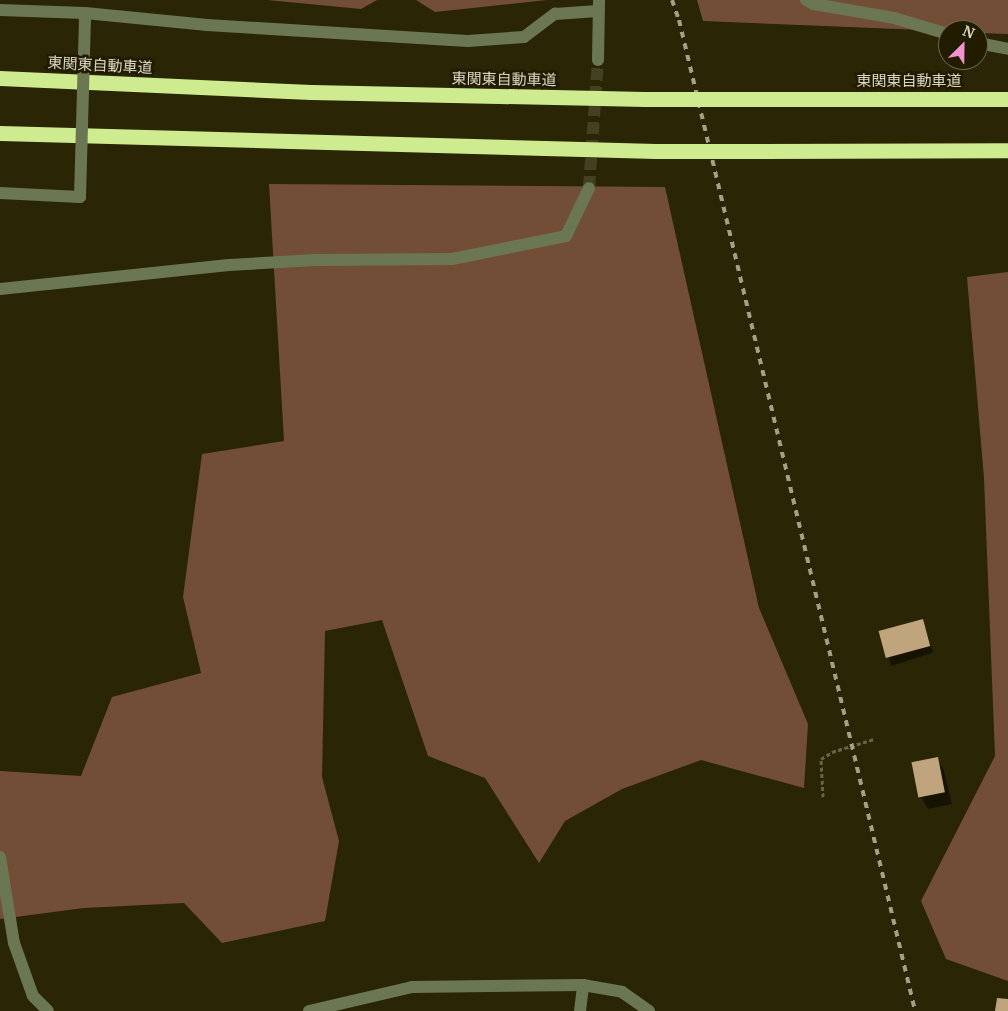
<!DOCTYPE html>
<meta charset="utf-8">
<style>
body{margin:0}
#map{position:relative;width:1008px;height:1011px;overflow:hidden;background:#2a2505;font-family:Merriweather,"Noto Sans JP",serif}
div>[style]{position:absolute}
.forest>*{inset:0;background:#734e37}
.shadow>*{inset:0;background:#0007;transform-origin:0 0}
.building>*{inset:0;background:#c0a47e;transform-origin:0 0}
.minor-tunnel>*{height:12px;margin-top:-6px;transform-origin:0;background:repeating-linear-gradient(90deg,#444022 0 12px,transparent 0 18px)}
.path>*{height:3px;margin-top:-1.5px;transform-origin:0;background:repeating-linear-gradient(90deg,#676347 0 4px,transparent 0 6.5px)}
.minor>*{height:12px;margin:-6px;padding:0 6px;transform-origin:6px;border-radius:6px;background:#6b7753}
.highway>*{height:15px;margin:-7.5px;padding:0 7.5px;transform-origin:7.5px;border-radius:7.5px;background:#ceeb8f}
.rail>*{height:4px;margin-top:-2px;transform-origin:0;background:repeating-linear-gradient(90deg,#a3a089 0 6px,transparent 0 12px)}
.minor-bridge>*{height:12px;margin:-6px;padding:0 6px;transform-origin:6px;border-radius:6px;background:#6b7753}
.highway-bridge>*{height:15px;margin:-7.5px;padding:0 7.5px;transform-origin:7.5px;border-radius:7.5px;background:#ceeb8f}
span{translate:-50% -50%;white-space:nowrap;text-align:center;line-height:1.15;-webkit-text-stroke:5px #211b00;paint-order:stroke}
.street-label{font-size:15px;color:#d9d6c4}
.north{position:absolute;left:938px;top:20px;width:50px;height:50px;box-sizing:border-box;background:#211b00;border:1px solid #6b664e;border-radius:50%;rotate:23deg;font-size:14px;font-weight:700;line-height:20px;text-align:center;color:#d9d6c4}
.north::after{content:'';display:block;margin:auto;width:18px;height:22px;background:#f591d2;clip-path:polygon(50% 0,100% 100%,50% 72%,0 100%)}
</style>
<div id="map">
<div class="forest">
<i style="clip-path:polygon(267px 0,377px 0,361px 9px)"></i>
<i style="clip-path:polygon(416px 0,547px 0,435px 12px)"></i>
<i style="clip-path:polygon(697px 0,1008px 0,1008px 34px,978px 33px,978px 30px,948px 31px,703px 21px)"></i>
<i style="clip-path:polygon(269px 184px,665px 187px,759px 608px,808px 724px,804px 788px,701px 760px,622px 789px,565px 821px,539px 863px,485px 778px,428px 756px,382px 620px,325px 631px,322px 777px,339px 841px,325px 921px,222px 943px,184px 903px,84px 908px,0 919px,0 771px,81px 776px,112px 697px,201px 673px,183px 597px,202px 454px,284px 441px)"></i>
<i style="clip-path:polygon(1008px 272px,1008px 981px,946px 959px,921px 901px,995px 756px,984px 478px,967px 277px)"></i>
</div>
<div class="shadow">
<i style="left:923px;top:621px;width:33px;height:44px;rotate:72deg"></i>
<i style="clip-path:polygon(937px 758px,944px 771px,952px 804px,928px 809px,921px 797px,913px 764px)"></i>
</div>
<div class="building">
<i style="left:923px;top:619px;width:28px;height:46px;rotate:75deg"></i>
<i style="left:938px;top:757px;width:36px;height:27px;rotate:79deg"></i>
<i style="clip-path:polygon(997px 998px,1008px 999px,1008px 1011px,995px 1011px)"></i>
</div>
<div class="minor-tunnel">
<i style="left:589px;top:188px;width:128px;rotate:-86deg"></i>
</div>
<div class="path">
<i style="left:823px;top:797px;width:38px;rotate:-93deg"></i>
<i style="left:821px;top:759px;width:13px;rotate:-32deg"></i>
<i style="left:832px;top:752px;width:44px;rotate:-17.2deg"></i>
</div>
<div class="minor">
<i style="left:806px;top:0;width:9px;rotate:27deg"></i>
<i style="left:814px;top:4px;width:81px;rotate:9.9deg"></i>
<i style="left:894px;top:18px;width:56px;rotate:16.5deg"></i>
<i style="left:0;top:10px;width:85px;rotate:2deg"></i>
<i style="left:85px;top:13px;width:123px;rotate:5.6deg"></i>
<i style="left:207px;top:25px;width:261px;rotate:3.5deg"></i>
<i style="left:468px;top:41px;width:56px;rotate:-4.1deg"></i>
<i style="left:524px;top:37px;width:39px;rotate:-37deg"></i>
<i style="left:555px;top:14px;width:43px;rotate:-4deg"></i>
<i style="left:978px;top:43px;width:31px;rotate:11deg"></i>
<i style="left:598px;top:60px;width:60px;rotate:-89deg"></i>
<i style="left:0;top:193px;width:80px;rotate:2.9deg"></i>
<i style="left:0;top:289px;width:230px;rotate:-6deg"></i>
<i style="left:229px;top:265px;width:86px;rotate:-3.3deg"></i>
<i style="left:315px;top:260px;width:137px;rotate:-0.4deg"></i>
<i style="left:452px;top:259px;width:116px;rotate:-11.4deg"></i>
<i style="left:566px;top:236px;width:53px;rotate:-64.4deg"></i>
<i style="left:0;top:857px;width:87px;rotate:80.8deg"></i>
<i style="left:14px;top:943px;width:56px;rotate:70.3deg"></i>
<i style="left:33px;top:996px;width:21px;rotate:45deg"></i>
<i style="left:309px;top:1011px;width:106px;rotate:-13.1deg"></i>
<i style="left:412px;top:987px;width:171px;rotate:-0.7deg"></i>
<i style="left:583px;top:985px;width:40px;rotate:10deg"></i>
<i style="left:622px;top:992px;width:33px;rotate:35deg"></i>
<i style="left:580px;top:1011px;width:26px;rotate:-83deg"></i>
</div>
<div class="highway">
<i style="left:0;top:78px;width:311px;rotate:2.6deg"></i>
<i style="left:311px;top:92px;width:334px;rotate:1.2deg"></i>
<i style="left:752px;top:99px;width:256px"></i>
<i style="left:0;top:133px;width:656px;rotate:1.57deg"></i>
<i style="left:762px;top:151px;width:246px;rotate:-0.2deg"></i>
</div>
<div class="rail">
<i style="left:672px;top:0;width:21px;rotate:71deg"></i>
<i style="left:679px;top:20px;width:1019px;rotate:76.6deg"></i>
</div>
<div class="minor-bridge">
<i style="left:80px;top:197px;width:184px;rotate:-88.4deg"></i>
</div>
<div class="highway-bridge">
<i style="left:645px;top:99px;width:107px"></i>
<i style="left:656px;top:151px;width:106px"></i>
</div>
<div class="street-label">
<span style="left:100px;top:65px;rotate:3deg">東関東自動車道</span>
<span style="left:504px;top:79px;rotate:1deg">東関東自動車道</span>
<span style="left:909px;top:81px">東関東自動車道</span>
</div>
<div class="north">N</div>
</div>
